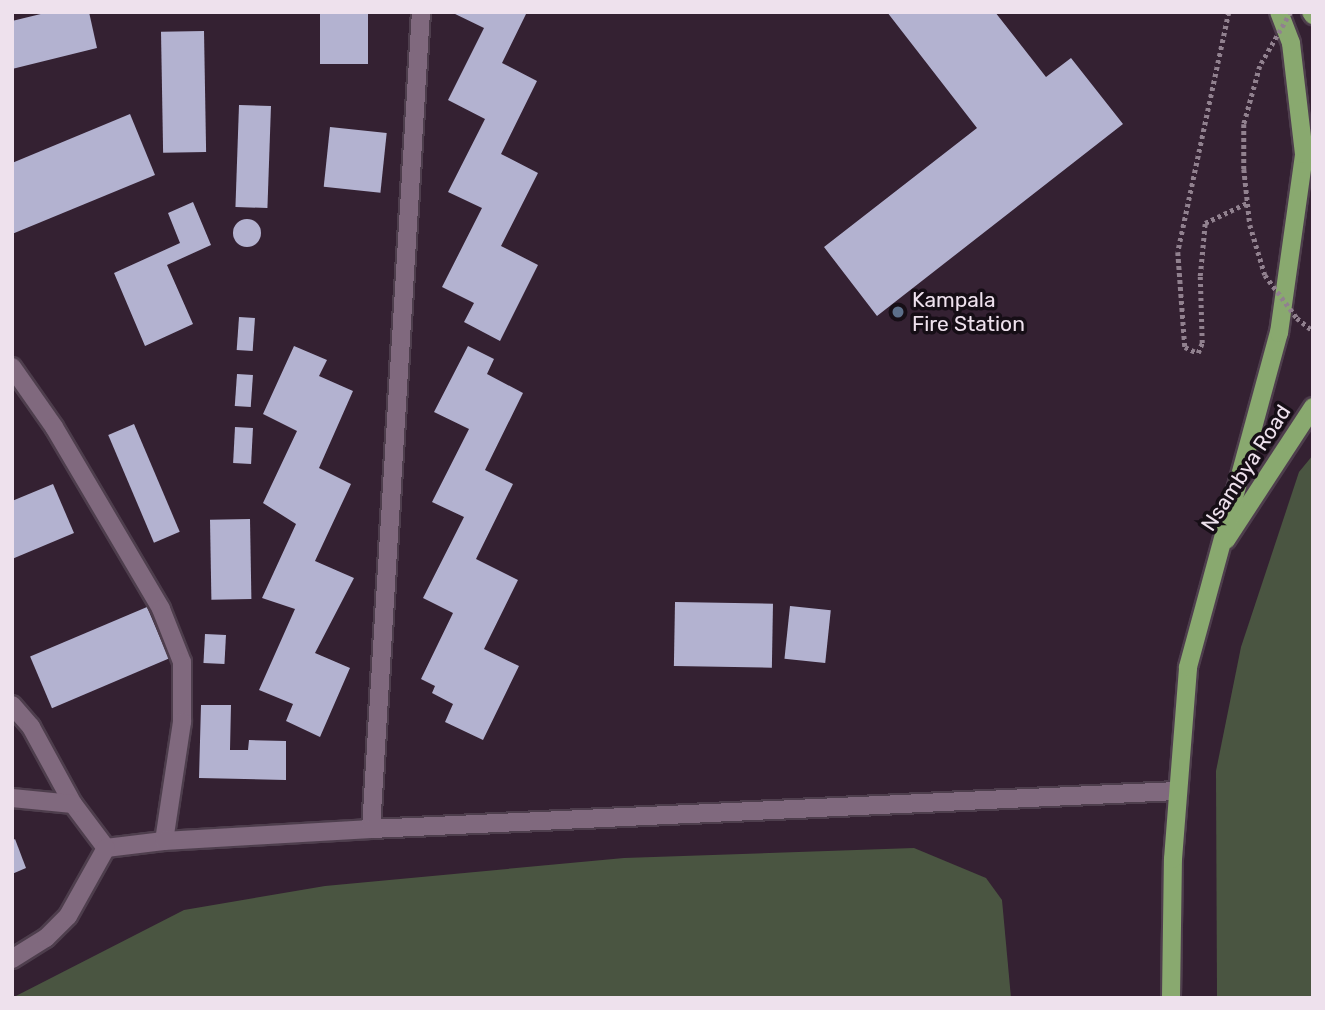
<!DOCTYPE html>
<style>
body{margin:0}
#map{position:relative;width:1325px;height:1010px;overflow:hidden;background:#342132;font-family:Rubik,sans-serif}
div>[style]{position:absolute}
.green>*{inset:0;background:#4a5541}
.building>*{inset:0;background:#b3b2d0;transform-origin:0 0}
.round{border-radius:50%}
.path>*{height:4.5px;margin-top:-2.25px;transform-origin:0;background:repeating-linear-gradient(90deg,#91818f 0 3.5px,transparent 0 7px)}
.roads{filter:drop-shadow(2px 0 #4e3e4d) drop-shadow(-2px 0 #4e3e4d) drop-shadow(0 2px #4e3e4d) drop-shadow(0 -2px #4e3e4d)}
.minor>*{height:18px;margin:-9px;padding:0 9px;transform-origin:9px;border-radius:9px;background:#80697e}
.major>*{height:18px;margin:-9px;padding:0 9px;transform-origin:9px;border-radius:9px;background:#89a96f}
.path-bridge>*{height:4.5px;margin-top:-2.25px;transform-origin:0;background:repeating-linear-gradient(90deg,#91818f 0 3.5px,transparent 0 7px)}
.dots>*{width:19px;height:19px;translate:-50% -50%;box-sizing:border-box;border:4px solid #160e16;border-radius:50%}
span{translate:-50% -50%;white-space:nowrap;text-align:center;line-height:1.15;-webkit-text-stroke:7px #160e16;paint-order:stroke}
.poi-label{font-size:21px;color:#eee1ed}
.left{translate:0 -50%;text-align:left}
.street-label{font-size:21px;color:#eee1ed}
.frame{position:absolute;inset:0;border:14px solid #eee1ed;pointer-events:none}
</style>
<div id="map">
<div class="green">
<i style="clip-path:polygon(1313px 455px,1313px 998px,1217px 998px,1216px 771px,1241px 647px,1299px 472px)"></i>
<i style="clip-path:polygon(914px 848px,986px 878px,1002px 900px,1011px 998px,12px 998px,184px 910px,325px 886px,624px 858px)"></i>
</div>
<div class="building">
<i style="clip-path:polygon(49px 12px,89px 12px,97px 48px,12px 69px,12px 21px)"></i>
<i style="left:320px;top:12px;width:48px;height:52px"></i>
<i style="clip-path:polygon(451px 12px,527px 12px,502px 63px,537px 81px,501px 154px,538px 173px,501px 246px,538px 265px,500px 341px,464px 322px,474px 303px,442px 287px,482px 208px,448px 192px,485px 119px,448px 100px,484px 28px)"></i>
<i style="clip-path:polygon(887px 12px,995px 12px,1046px 77px,1071px 58px,1123px 124px,877px 316px,824px 247px,977px 128px)"></i>
<i style="left:204px;top:31px;width:121px;height:43px;rotate:89deg"></i>
<i style="left:239px;top:105px;width:32px;height:102px;rotate:2deg"></i>
<i style="clip-path:polygon(130px 114px,155px 175px,12px 234px,12px 163px)"></i>
<i style="left:330px;top:127px;width:57px;height:60px;rotate:6deg"></i>
<i style="clip-path:polygon(193px 202px,211px 245px,167px 265px,193px 324px,145px 346px,114px 273px,180px 243px,168px 213px)"></i>
<i class="round" style="left:233px;top:219px;width:28px;height:28px"></i>
<i style="left:239px;top:317px;width:16px;height:33px;rotate:4deg"></i>
<i style="clip-path:polygon(294px 346px,327px 360px,319px 376px,353px 391px,319px 468px,351px 484px,315px 561px,354px 578px,315px 653px,350px 668px,320px 737px,286px 721px,293px 704px,259px 690px,295px 609px,262px 598px,296px 524px,263px 503px,297px 431px,263px 414px)"></i>
<i style="clip-path:polygon(468px 346px,494px 359px,487px 374px,523px 393px,485px 470px,513px 484px,476px 559px,518px 580px,484px 649px,519px 666px,483px 740px,445px 722px,453px 704px,432px 693px,435px 686px,421px 679px,453px 613px,423px 598px,464px 517px,432px 502px,469px 429px,434px 412px)"></i>
<i style="left:237px;top:374px;width:16px;height:32px;rotate:4deg"></i>
<i style="left:134px;top:424px;width:117px;height:28px;rotate:67deg"></i>
<i style="left:235px;top:427px;width:18px;height:36px;rotate:3deg"></i>
<i style="clip-path:polygon(53px 484px,74px 533px,12px 559px,12px 501px)"></i>
<i style="left:250px;top:519px;width:80px;height:40px;rotate:89deg"></i>
<i style="left:675px;top:602px;width:98px;height:64px;rotate:1deg"></i>
<i style="left:790px;top:606px;width:41px;height:53px;rotate:6deg"></i>
<i style="left:147px;top:607px;width:56px;height:127px;rotate:67deg"></i>
<i style="left:205px;top:634px;width:21px;height:29px;rotate:3deg"></i>
<i style="clip-path:polygon(201px 705px,231px 705px,230px 750px,248px 750px,249px 740px,286px 741px,286px 780px,199px 778px)"></i>
<i style="clip-path:polygon(15px 839px,26px 868px,12px 874px,12px 841px)"></i>
</div>
<div class="path">
<i style="left:1229px;top:12px;width:245px;rotate:102deg"></i>
<i style="left:1178px;top:252px;width:95px;rotate:85.8deg"></i>
<i style="left:1185px;top:347px;width:14px;rotate:25deg"></i>
<i style="left:1198px;top:353px;width:11px;rotate:-68deg"></i>
<i style="left:1202px;top:343px;width:67px;rotate:-91.7deg"></i>
<i style="left:1200px;top:276px;width:53px;rotate:-84.6deg"></i>
<i style="left:1205px;top:223px;width:47px;rotate:-25.5deg"></i>
</div>
<div class="roads">
<div class="minor">
<i style="left:12px;top:367px;width:73px;rotate:55deg"></i>
<i style="left:54px;top:427px;width:211px;rotate:59.5deg"></i>
<i style="left:161px;top:609px;width:57px;rotate:68.4deg"></i>
<i style="left:182px;top:662px;width:60px;rotate:90deg"></i>
<i style="left:182px;top:722px;width:120px;rotate:98.6deg"></i>
<i style="left:12px;top:705px;width:29px;rotate:49deg"></i>
<i style="left:31px;top:727px;width:88px;rotate:61.4deg"></i>
<i style="left:73px;top:804px;width:55px;rotate:53.1deg"></i>
<i style="left:12px;top:798px;width:61px;rotate:5.6deg"></i>
<i style="left:371px;top:829px;width:819px;rotate:-86.5deg"></i>
<i style="left:106px;top:848px;width:58px;rotate:-6.9deg"></i>
<i style="left:164px;top:841px;width:207px;rotate:-3.3deg"></i>
<i style="left:371px;top:829px;width:808px;rotate:-2.7deg"></i>
<i style="left:12px;top:959px;width:40px;rotate:-32deg"></i>
<i style="left:46px;top:938px;width:31px;rotate:-45deg"></i>
<i style="left:68px;top:916px;width:78px;rotate:-60.8deg"></i>
</div>
<div class="major">
<i style="left:1311px;top:12px;width:4px;rotate:56deg"></i>
<i style="left:1226px;top:540px;width:159px;rotate:-56.8deg"></i>
<i style="left:1171px;top:998px;width:139px;rotate:-89.2deg"></i>
<i style="left:1173px;top:859px;width:193px;rotate:-85.5deg"></i>
<i style="left:1188px;top:667px;width:346px;rotate:-74.8deg"></i>
<i style="left:1279px;top:333px;width:181px;rotate:-82deg"></i>
<i style="left:1304px;top:154px;width:112px;rotate:-96.7deg"></i>
<i style="left:1291px;top:43px;width:33px;rotate:-111deg"></i>
</div>
</div>
<div class="path-bridge">
<i style="left:1291px;top:12px;width:62px;rotate:119.9deg"></i>
<i style="left:1260px;top:66px;width:60px;rotate:105.4deg"></i>
<i style="left:1244px;top:124px;width:45px;rotate:90deg"></i>
<i style="left:1244px;top:169px;width:56px;rotate:83.9deg"></i>
<i style="left:1250px;top:225px;width:52px;rotate:73.3deg"></i>
<i style="left:1265px;top:275px;width:54px;rotate:53.3deg"></i>
<i style="left:1297px;top:318px;width:21px;rotate:39deg"></i>
</div>
<div class="dots">
<i style="left:898px;top:312px;background:#5c6f8a"></i>
</div>
<div class="poi-label">
<span class="left" style="left:912px;top:312px">Kampala<br>Fire Station</span>
</div>
<div class="street-label">
<span style="left:1246px;top:468px;rotate:-57deg">Nsambya Road</span>
</div>
<div class="frame"></div>
</div>
